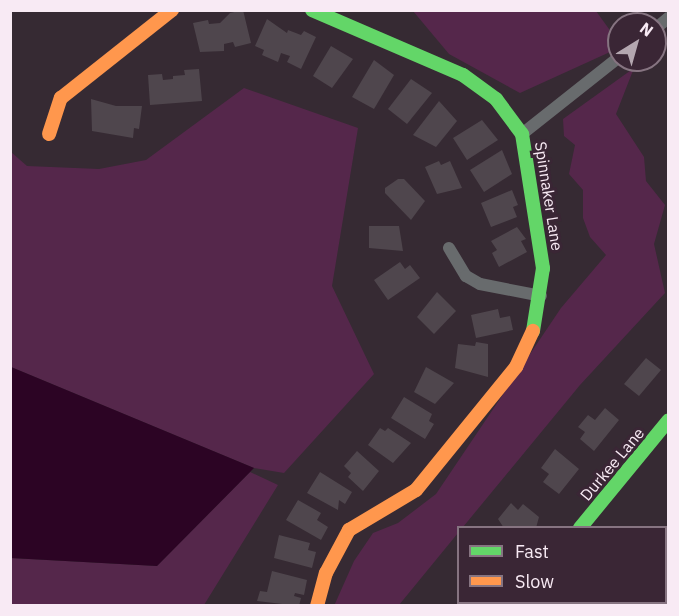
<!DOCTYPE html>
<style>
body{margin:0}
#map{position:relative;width:679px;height:616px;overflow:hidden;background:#362a33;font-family:"IBM Plex Sans",sans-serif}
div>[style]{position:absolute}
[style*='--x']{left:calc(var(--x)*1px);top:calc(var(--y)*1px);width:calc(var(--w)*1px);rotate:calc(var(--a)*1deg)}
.green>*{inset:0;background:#55274b}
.water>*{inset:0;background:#2c0424}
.building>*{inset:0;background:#4f464d}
.street>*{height:12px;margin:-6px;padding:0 6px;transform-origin:6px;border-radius:6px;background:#686b6d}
.fast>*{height:14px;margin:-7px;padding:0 7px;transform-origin:7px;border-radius:7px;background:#63d668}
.slow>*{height:14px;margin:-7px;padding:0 7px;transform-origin:7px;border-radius:7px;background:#ff974d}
span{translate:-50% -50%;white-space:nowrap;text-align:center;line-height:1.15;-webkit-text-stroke:6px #3a2635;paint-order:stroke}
.street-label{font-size:16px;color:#f8eaf4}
.frame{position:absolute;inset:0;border:12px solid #f8eaf4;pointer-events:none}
.legend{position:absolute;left:457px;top:526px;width:210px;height:78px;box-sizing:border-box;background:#3a2635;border:2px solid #867481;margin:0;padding:8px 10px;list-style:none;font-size:18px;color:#f8eaf4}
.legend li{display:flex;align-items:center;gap:12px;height:30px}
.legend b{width:30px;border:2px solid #867481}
.north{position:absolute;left:607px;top:12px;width:60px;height:60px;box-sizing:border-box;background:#3a2635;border:2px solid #867481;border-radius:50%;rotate:37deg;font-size:16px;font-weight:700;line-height:24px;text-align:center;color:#f8eaf4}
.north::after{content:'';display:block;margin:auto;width:21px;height:27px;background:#b4a7b0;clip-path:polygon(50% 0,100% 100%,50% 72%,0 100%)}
</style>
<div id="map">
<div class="green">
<i style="clip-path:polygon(413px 11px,596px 11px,609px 29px,610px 52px,520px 93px,449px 54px)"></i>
<i style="clip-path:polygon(634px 68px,616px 114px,644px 157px,646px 181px,665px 205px,654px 244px,665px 293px,580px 385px,463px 527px,458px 528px,458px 533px,399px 605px,334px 606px,354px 561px,373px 533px,398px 523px,436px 494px,561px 308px,606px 255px,590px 237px,583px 218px,583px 190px,569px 174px,575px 145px,564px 136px,563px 119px)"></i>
<i style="clip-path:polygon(244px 88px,358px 128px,332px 286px,374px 374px,284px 473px,254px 468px,11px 367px,11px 152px,27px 166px,99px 169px,146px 160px)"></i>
<i style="clip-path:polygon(250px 472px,278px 485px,204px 605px,11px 605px,10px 558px,157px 566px)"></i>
</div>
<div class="water">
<i style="clip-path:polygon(10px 367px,11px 367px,254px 468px,157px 566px,11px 558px)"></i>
</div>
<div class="building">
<i style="clip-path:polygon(243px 10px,251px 43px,235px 47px,233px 42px,224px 44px,224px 51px,200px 52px,193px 23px,208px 20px,209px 24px,220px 23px,230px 13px)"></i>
<i style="clip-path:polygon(267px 19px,287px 33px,288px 30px,301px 35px,304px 31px,316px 37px,301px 69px,287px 62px,290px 56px,281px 53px,278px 62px,262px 55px,264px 50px,255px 46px)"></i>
<i style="clip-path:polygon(331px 46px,353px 59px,332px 88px,313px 76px)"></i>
<i style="clip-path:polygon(374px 60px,394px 75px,374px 109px,352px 97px)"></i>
<i style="clip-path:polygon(199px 69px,202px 101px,150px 105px,148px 75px,162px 74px,163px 80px,173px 79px,173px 76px,185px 75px,184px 70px)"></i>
<i style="clip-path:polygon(411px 79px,432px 93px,407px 124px,388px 109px)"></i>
<i style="clip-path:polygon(91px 99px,116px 106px,142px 106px,139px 129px,134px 128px,133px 138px,92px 131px)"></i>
<i style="clip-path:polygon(439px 101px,457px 121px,436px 147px,413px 135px)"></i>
<i style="clip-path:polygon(482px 120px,498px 140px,467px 160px,453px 138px)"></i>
<i style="clip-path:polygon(502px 150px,512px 174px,484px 192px,470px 170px)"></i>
<i style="clip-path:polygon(439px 161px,441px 165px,450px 161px,462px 188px,437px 194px,425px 167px)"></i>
<i style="clip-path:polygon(398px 179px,404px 179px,425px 201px,411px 220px,385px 193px,385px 188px)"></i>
<i style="clip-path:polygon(512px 190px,518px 205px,513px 207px,517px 217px,491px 227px,481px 203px)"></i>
<i style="clip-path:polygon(369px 226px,399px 226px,403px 251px,369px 248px)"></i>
<i style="clip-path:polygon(517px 227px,526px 239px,521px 241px,527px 252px,499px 267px,492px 253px,497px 250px,491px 241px)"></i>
<i style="clip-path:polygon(400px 262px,405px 269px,410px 265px,420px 278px,388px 300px,374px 280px)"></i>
<i style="clip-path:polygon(437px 292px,456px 311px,434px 334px,417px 317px)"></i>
<i style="clip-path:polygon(498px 309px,500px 318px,510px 316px,513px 330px,476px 338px,471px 315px)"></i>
<i style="clip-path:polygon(476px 342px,488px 344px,488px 377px,455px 368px,458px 344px,475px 346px)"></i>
<i style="clip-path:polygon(646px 358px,661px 370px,639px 396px,624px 384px)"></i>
<i style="clip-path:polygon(426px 367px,454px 383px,435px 404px,414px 392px)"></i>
<i style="clip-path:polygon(404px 397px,432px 414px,429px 421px,434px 424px,425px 439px,391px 418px)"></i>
<i style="clip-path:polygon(605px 408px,619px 420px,594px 451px,580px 439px,585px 432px,578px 427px,588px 415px,595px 420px)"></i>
<i style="clip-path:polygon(380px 428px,385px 431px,388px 428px,411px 443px,393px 463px,368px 445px)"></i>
<i style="clip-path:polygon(555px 449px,579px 469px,559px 494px,543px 482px,549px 474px,541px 468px)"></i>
<i style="clip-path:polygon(357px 451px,379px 471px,363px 491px,348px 477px,351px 473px,344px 466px)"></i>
<i style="clip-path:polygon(320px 472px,352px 492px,345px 504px,339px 500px,338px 510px,307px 493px)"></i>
<i style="clip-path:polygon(298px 500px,321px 513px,317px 520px,328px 527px,321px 540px,286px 520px)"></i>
<i style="clip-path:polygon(511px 503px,518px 510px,523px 504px,539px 517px,536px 528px,504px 528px,498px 519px)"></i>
<i style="clip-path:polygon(279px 535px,310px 543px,308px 550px,316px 552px,312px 568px,274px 558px)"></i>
<i style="clip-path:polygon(272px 571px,307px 580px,304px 595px,295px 593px,294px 596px,301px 598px,299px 606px,257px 601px,260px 591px,267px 592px)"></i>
<i style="clip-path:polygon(636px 602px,655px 602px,659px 606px,634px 606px)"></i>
</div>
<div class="street">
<i style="--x:655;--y:29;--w:17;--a:-40"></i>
<i style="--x:522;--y:134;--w:124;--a:-38.4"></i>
<i style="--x:449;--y:248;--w:33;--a:59"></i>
<i style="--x:466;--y:276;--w:16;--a:30"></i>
<i style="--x:480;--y:284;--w:62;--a:11.1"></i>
<i style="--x:516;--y:606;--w:4;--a:-63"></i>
</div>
<div class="fast">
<i style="--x:312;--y:10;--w:164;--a:23.3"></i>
<i style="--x:463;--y:75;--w:41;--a:36"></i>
<i style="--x:496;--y:99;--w:44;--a:53.4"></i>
<i style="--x:522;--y:134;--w:136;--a:81.1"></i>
<i style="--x:543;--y:268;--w:64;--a:99"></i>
<i style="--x:580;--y:528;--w:139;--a:-50.6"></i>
</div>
<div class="slow">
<i style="--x:49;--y:134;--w:38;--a:-72"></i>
<i style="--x:61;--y:98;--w:142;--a:-38.4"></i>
<i style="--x:317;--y:606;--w:34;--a:-75"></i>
<i style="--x:326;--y:573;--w:49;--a:-61.9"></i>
<i style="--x:349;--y:530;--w:78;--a:-30.8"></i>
<i style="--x:416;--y:490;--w:159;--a:-50.9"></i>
<i style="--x:516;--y:367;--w:40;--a:-65"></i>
</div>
<div class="street-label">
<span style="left:549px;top:196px;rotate:81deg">Spinnaker Lane</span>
<span style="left:612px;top:464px;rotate:-50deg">Durkee Lane</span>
</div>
<div class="frame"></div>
<ul class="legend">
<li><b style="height:8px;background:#63d668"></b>Fast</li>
<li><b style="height:8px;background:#ff974d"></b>Slow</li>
</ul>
<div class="north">N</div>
</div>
